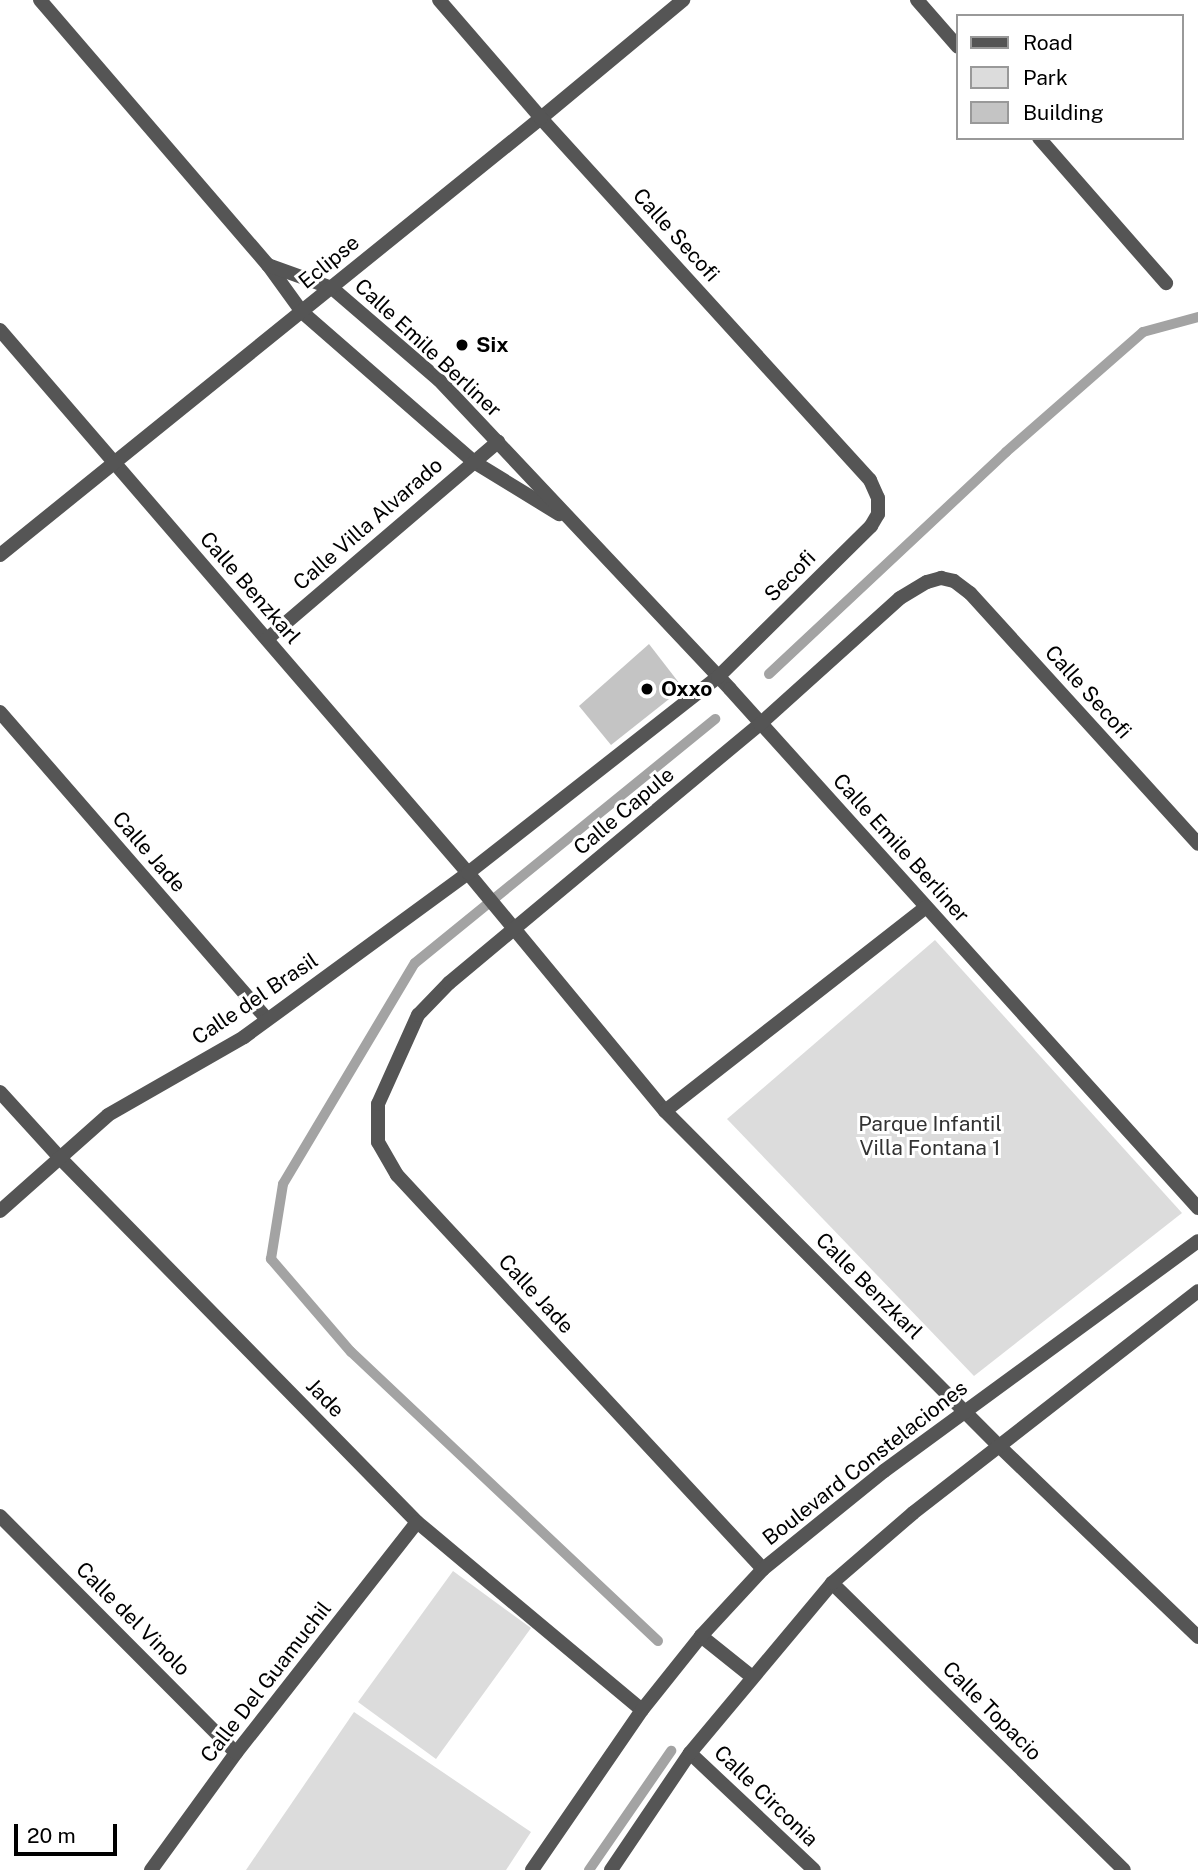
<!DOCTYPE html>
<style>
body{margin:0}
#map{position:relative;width:1198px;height:1870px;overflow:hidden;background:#fff;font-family:"Public Sans",sans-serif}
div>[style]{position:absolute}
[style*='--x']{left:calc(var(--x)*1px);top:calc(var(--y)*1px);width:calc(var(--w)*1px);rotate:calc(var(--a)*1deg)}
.green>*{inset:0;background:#dcdcdc}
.stream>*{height:10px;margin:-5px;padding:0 5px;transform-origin:5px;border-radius:5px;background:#a3a3a3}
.building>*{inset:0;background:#c4c4c4}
.minor>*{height:14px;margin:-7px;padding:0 7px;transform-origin:7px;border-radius:7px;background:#555}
.tertiary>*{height:14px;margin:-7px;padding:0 7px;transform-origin:7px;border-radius:7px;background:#555}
.dots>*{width:19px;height:19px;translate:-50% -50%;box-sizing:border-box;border:4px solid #fff;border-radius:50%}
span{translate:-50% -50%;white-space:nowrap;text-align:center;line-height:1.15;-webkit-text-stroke:6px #fff;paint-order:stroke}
.street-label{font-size:21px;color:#000}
.poi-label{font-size:21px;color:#000;font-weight:700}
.left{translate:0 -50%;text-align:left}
.park-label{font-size:21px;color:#333}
.legend{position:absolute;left:956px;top:14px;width:228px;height:126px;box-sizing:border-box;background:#fff;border:2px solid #999;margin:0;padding:9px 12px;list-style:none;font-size:21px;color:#000}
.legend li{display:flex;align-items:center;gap:14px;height:35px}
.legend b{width:35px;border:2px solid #999}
.scale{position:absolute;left:14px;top:1824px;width:103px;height:32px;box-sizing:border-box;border:4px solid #000;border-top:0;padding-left:9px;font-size:21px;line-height:24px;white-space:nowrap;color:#000;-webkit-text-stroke:5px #fff;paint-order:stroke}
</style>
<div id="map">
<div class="green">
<i style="clip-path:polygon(935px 940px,1182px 1213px,974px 1376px,727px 1119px)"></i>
<i style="clip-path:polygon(453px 1571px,531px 1628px,436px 1759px,358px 1702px)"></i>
<i style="clip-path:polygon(354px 1712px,531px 1832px,506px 1870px,246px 1870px)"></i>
</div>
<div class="stream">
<i style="--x:769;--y:674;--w:325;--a:-43.1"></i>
<i style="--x:1006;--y:452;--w:182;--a:-41.2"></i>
<i style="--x:1143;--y:332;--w:57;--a:-15.3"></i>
<i style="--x:658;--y:1641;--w:422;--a:-136.7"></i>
<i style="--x:351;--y:1352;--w:123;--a:-130.7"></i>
<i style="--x:271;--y:1259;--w:76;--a:-80.9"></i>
<i style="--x:283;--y:1184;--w:257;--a:-59.2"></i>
<i style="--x:415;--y:963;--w:387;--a:-39.1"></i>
<i style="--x:589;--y:1870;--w:145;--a:-55.4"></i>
</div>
<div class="building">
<i style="clip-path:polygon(649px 644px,683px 688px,611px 745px,579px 706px)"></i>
</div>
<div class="minor">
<i style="--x:40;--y:0;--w:350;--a:49.3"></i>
<i style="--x:268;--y:265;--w:58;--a:54.1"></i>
<i style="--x:302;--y:312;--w:228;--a:41.1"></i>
<i style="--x:474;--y:462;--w:100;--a:31.5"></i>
<i style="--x:917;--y:0;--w:62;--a:48.9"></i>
<i style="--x:1039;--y:138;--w:193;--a:48.8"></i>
<i style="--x:268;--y:265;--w:68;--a:19.8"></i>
<i style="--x:332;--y:288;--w:141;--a:40.7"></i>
<i style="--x:439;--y:380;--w:424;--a:46.7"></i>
<i style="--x:730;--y:689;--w:699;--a:47.96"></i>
<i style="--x:0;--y:330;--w:717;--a:49.24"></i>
<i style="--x:468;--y:873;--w:309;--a:50.4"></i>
<i style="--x:665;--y:1111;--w:473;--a:45.1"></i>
<i style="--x:999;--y:1446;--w:276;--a:43.8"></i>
<i style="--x:0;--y:555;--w:695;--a:-38.93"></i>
<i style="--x:541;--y:118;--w:185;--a:-39.7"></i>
<i style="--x:267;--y:639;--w:304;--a:-40.5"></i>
<i style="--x:0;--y:712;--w:407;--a:49"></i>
<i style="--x:0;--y:1092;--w:89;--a:47.7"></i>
<i style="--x:60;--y:1158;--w:510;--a:45.56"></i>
<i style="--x:417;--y:1522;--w:293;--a:39.9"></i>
<i style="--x:665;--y:1111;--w:331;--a:-38"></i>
<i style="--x:0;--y:1211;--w:144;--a:-41.6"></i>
<i style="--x:108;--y:1115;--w:157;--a:-29.8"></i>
<i style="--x:244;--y:1037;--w:278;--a:-36.2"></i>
<i style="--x:468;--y:873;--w:318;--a:-38.1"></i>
<i style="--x:718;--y:677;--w:215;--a:-44.6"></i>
<i style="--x:871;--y:526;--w:14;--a:-60"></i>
<i style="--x:878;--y:514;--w:16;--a:-90"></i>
<i style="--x:878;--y:498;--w:20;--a:-114"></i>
<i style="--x:870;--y:480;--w:489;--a:-132.3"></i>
<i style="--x:541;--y:118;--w:156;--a:-130.8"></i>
<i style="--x:0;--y:1516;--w:334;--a:45.1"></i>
<i style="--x:763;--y:1569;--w:538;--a:-132.89"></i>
<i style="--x:397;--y:1175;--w:38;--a:-120"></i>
<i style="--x:378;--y:1142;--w:38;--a:-90"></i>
<i style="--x:378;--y:1104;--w:98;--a:-65.8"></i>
<i style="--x:418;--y:1015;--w:45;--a:-45.9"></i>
<i style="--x:449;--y:983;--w:405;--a:-39.8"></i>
<i style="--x:760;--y:724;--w:188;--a:-42"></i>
<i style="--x:900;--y:598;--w:31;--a:-31"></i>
<i style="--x:927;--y:582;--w:15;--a:-16"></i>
<i style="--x:941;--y:578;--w:13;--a:13"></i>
<i style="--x:954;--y:581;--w:20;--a:37"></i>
<i style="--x:970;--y:593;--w:339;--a:47.7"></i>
<i style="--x:832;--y:1583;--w:409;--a:44.5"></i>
<i style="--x:690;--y:1753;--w:170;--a:43.3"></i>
<i style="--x:151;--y:1870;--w:145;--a:-54"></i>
<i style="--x:236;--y:1753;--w:293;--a:-51.9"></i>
</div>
<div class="tertiary">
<i style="--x:701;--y:1636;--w:64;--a:38.7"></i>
<i style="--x:532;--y:1870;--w:194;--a:-55.5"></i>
<i style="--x:642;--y:1710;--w:95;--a:-51.4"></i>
<i style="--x:701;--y:1636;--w:91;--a:-47.2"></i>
<i style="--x:763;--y:1569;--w:156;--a:-39"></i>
<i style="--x:884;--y:1471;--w:389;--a:-36.2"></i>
<i style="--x:611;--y:1870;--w:141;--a:-56"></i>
<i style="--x:690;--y:1753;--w:222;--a:-50.1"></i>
<i style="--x:832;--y:1583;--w:107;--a:-40.8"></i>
<i style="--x:913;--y:1513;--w:361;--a:-37.9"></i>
</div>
<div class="dots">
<i style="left:462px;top:345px;background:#000"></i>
<i style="left:647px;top:689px;background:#000"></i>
</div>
<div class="street-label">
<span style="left:676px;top:235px;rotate:48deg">Calle Secofi</span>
<span style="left:329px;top:262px;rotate:-39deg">Eclipse</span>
<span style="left:428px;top:348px;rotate:43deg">Calle Emile Berliner</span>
<span style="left:368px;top:524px;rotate:-41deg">Calle Villa Alvarado</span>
<span style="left:790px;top:576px;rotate:-45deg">Secofi</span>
<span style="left:250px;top:588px;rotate:49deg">Calle Benzkarl</span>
<span style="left:1088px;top:692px;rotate:48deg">Calle Secofi</span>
<span style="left:624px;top:811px;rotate:-40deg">Calle Capule</span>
<span style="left:901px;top:848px;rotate:48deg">Calle Emile Berliner</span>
<span style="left:149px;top:852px;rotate:49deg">Calle Jade</span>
<span style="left:255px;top:999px;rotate:-34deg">Calle del Brasil</span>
<span style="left:869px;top:1286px;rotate:45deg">Calle Benzkarl</span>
<span style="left:536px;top:1294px;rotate:47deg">Calle Jade</span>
<span style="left:325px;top:1398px;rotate:46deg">Jade</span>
<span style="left:865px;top:1463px;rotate:-38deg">Boulevard Constelaciones</span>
<span style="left:133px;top:1619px;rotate:45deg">Calle del Vinolo</span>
<span style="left:266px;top:1682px;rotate:-52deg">Calle Del Guamuchil</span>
<span style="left:992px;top:1711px;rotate:45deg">Calle Topacio</span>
<span style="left:766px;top:1796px;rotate:44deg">Calle Circonia</span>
</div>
<div class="poi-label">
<span class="left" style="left:476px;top:345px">Six</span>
<span class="left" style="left:661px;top:689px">Oxxo</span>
</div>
<div class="park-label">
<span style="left:930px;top:1136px">Parque Infantil<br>Villa Fontana 1</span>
</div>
<ul class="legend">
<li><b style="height:9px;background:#555"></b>Road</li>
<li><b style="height:19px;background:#dcdcdc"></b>Park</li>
<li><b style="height:19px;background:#c4c4c4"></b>Building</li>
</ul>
<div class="scale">20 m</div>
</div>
